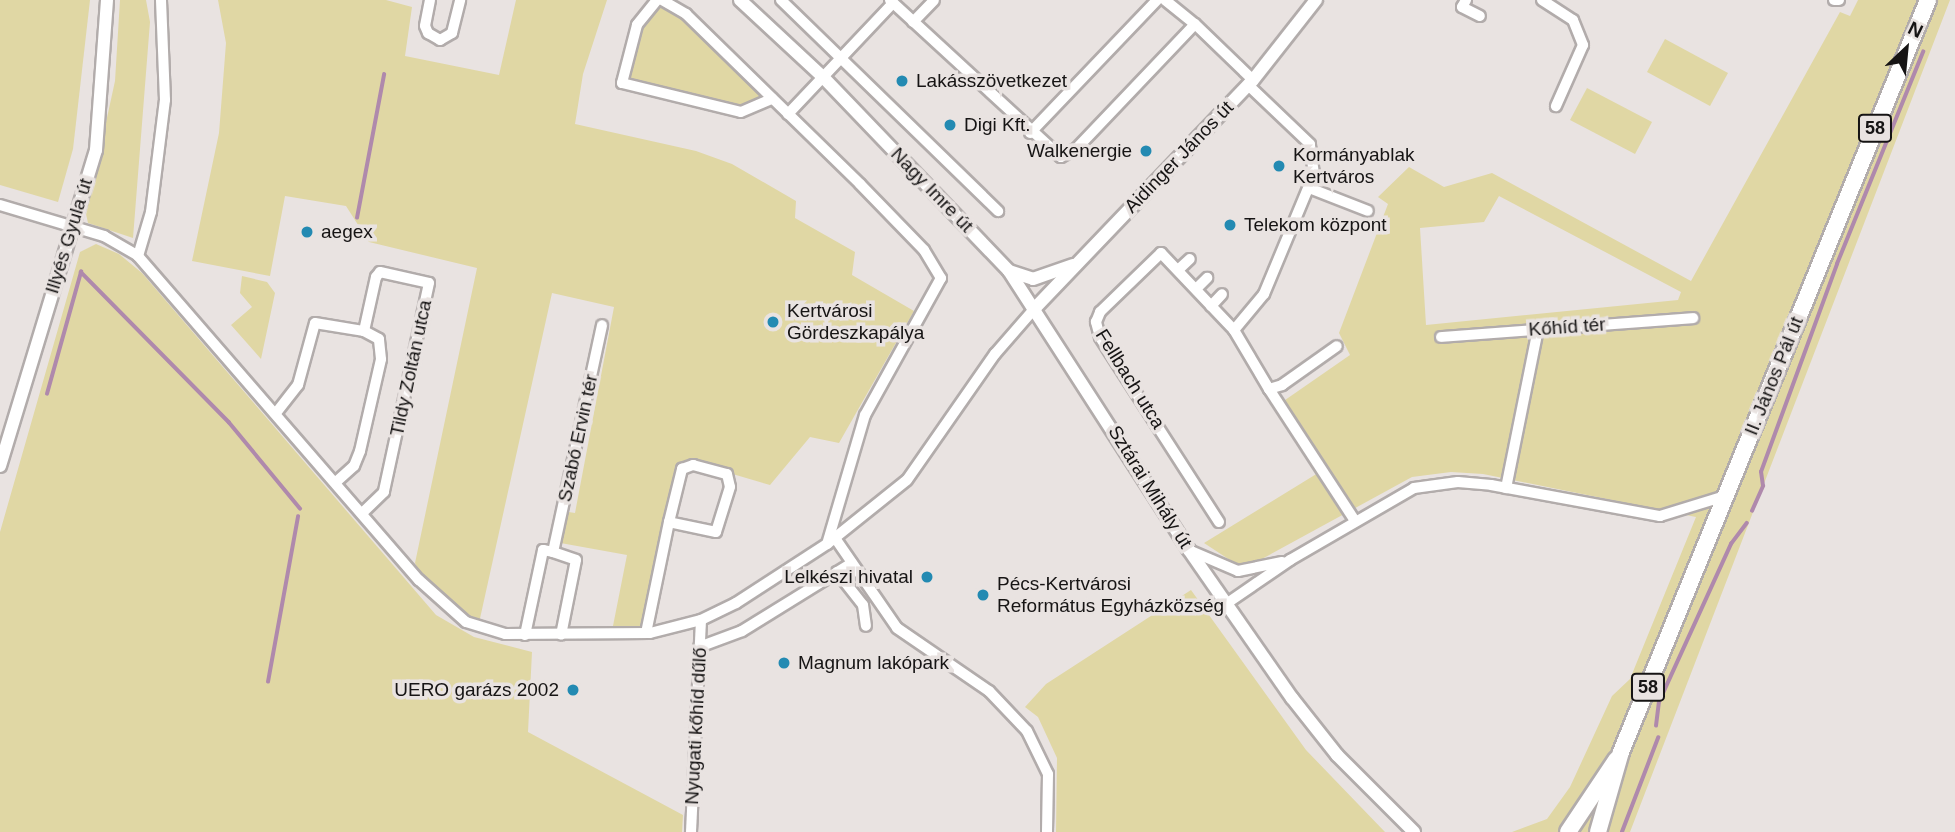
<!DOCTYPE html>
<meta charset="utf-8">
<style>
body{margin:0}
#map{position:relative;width:1955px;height:832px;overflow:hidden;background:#e9e3e1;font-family:Helvetica,sans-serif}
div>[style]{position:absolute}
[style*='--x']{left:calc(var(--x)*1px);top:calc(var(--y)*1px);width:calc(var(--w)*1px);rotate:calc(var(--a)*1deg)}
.green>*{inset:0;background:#e0d7a4}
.stream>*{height:3.5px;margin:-1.75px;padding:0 1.75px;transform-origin:1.75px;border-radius:1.75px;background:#af89ac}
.roads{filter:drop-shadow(2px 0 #b2acab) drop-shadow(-2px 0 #b2acab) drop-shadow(0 2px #b2acab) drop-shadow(0 -2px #b2acab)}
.minor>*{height:10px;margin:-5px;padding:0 5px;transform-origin:5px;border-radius:5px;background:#fff}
.tertiary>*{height:12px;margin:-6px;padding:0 6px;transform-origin:6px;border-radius:6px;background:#fff}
.primary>*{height:16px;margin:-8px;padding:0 8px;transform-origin:8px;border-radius:8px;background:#fff}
.dots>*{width:19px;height:19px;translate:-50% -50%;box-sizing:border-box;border:4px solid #e9e3e1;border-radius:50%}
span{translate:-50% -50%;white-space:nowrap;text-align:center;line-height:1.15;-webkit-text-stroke:7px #e9e3e1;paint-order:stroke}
.shield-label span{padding:2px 5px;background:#e9e3e1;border:2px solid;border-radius:5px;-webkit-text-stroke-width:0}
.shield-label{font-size:18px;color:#161414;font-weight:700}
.poi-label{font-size:19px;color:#161414}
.left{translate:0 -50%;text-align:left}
.right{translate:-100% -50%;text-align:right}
.street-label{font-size:19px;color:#161414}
.north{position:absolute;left:1871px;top:14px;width:70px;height:70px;-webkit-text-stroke:5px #e9e3e1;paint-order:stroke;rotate:26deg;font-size:19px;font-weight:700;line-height:28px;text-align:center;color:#161414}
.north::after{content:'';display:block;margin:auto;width:24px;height:32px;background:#161414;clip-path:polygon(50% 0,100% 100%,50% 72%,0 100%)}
</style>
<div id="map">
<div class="green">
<i style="clip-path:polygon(0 0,90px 0,73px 149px,58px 202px,0 185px)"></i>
<i style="clip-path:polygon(120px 0,146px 0,150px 22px,133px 238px,88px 223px,86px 214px,115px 81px)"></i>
<i style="clip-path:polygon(218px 0,386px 0,412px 7px,405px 56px,499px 75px,516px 0,607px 0,583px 74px,575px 124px,696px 151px,732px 164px,796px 201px,795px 218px,855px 252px,852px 275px,914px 311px,839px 443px,810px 437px,770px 485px,685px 460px,646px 633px,611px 636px,627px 555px,555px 542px,562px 511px,575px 513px,614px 307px,552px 293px,479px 623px,467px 620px,422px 578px,415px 563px,477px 268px,369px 242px,346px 206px,285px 196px,270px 276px,192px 261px,219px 133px,226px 43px)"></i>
<i style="clip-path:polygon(658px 0,669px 4px,770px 99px,741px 110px,624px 82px,638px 25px)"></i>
<i style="clip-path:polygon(evenodd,1858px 0,1950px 0,1630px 832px,1512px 832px,1547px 819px,1570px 787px,1612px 696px,1630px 679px,1696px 517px,1483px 474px,1451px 472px,1412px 477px,1260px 560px,1236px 564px,1204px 543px,1318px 473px,1275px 407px,1350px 355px,1339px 333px,1388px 204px,1378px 197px,1409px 167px,1444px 187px,1492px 173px,1691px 281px,1840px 12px,1850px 16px,1858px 0,1499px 196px,1681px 292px,1678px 300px,1426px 325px,1420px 228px,1484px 222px,1499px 196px)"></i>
<i style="clip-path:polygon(1665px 39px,1728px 73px,1710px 106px,1647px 72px)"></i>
<i style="clip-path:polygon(1587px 88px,1652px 122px,1635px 154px,1570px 120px)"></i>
<i style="clip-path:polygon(96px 244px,119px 254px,142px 273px,436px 615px,474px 637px,532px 652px,528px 732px,683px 815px,682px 832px,0 832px,0 532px,80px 252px)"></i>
<i style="clip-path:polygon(242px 276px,267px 282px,275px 293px,261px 359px,231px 325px,252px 307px,240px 293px)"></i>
<i style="clip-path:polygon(1191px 590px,1306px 750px,1385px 832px,1056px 832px,1057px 758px,1038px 717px,1025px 707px,1046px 684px)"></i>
</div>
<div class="stream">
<i style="--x:357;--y:218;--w:146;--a:-79.3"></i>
<i style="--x:47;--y:394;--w:127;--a:-74.4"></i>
<i style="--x:81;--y:272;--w:211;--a:45.4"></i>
<i style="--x:229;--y:422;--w:112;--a:50.5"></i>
<i style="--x:1752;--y:511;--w:27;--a:-66"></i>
<i style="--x:1763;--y:486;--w:14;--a:-98"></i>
<i style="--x:1761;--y:472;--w:221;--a:-69.9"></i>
<i style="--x:1837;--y:264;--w:229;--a:-67.9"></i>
<i style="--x:268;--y:682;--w:168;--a:-79.7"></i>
<i style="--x:1656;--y:726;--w:24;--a:-83"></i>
<i style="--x:1659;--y:702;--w:174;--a:-65.5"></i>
<i style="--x:1731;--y:544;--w:26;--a:-53"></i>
<i style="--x:1622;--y:832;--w:101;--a:-69"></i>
</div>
<div class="roads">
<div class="minor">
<i style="--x:430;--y:0;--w:26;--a:101"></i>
<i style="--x:425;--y:26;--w:8;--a:67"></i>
<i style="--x:428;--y:33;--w:14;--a:30"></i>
<i style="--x:440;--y:40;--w:14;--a:-30"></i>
<i style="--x:452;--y:33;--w:34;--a:-76"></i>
<i style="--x:657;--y:0;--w:32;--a:129"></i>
<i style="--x:637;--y:25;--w:60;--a:104.5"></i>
<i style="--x:622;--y:83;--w:122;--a:13.7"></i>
<i style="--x:741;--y:112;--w:34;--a:-23"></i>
<i style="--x:662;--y:0;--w:28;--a:30"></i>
<i style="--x:686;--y:14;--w:243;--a:44.3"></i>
<i style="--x:860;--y:184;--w:92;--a:45.9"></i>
<i style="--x:924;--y:250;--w:33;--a:59"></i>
<i style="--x:941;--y:278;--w:157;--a:119"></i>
<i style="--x:865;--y:415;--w:134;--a:106.4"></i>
<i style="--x:781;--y:0;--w:303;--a:44.2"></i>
<i style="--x:890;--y:0;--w:232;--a:42.6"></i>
<i style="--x:1061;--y:157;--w:18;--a:-29"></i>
<i style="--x:1077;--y:148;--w:171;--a:-46.4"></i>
<i style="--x:1195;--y:24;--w:81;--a:44"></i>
<i style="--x:1165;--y:0;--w:38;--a:39"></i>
<i style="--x:1466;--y:0;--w:8;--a:120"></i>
<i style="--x:1462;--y:7;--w:20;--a:27"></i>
<i style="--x:1542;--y:0;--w:37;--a:33"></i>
<i style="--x:1573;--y:20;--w:27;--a:68"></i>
<i style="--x:1583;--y:45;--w:67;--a:113.9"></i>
<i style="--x:1834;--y:0;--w:5;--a:0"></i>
<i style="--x:913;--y:22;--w:30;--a:-46"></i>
<i style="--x:788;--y:114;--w:153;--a:-46.6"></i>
<i style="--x:1030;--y:133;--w:184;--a:-46.3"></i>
<i style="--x:1309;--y:188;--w:63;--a:21.3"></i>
<i style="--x:0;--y:205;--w:109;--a:16.6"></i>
<i style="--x:104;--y:236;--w:39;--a:30"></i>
<i style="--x:138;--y:256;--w:429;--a:49.1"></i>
<i style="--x:419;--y:580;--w:63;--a:41.8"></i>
<i style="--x:466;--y:622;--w:41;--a:17.1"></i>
<i style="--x:505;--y:634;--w:145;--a:-0.4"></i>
<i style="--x:650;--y:633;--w:53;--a:-14.3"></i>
<i style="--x:701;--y:620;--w:39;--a:-26"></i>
<i style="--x:736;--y:603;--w:108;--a:-33"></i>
<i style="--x:827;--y:544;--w:102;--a:-38.7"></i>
<i style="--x:907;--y:480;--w:154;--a:-55.1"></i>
<i style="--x:995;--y:354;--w:61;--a:-49"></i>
<i style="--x:138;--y:256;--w:46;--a:-73.5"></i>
<i style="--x:151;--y:212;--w:113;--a:-82.9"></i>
<i style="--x:165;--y:100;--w:100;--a:-92.3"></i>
<i style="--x:1178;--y:270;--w:16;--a:-43"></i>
<i style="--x:1196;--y:289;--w:16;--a:-45"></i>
<i style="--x:1211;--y:306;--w:16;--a:-47"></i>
<i style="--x:1234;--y:330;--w:47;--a:-50.2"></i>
<i style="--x:1264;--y:294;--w:130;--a:-67.4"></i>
<i style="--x:1314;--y:174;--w:30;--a:-98"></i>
<i style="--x:1310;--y:144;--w:86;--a:-136.4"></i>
<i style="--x:1441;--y:337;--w:253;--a:-4.3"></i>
<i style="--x:1269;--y:389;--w:158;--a:56.9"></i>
<i style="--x:276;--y:413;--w:36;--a:-52"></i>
<i style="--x:298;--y:385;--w:64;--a:-74.7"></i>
<i style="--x:315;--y:323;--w:50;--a:9.3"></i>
<i style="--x:364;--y:331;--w:55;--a:-77.5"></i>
<i style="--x:376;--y:277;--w:6;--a:-51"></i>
<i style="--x:380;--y:272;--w:50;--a:12.7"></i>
<i style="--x:429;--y:283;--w:214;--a:102.2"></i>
<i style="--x:384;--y:492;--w:29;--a:136"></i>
<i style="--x:336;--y:482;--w:24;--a:-42"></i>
<i style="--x:354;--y:466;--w:16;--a:-68"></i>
<i style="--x:360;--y:451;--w:94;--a:-77.1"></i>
<i style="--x:381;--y:359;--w:20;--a:-96"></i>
<i style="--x:379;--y:339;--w:17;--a:-152"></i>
<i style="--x:1506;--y:488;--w:162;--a:-78.6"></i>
<i style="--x:1219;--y:522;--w:220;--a:-122.8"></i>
<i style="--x:1100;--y:337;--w:16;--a:-105"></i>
<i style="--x:1096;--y:322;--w:11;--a:-68"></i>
<i style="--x:1100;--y:312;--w:85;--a:-44"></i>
<i style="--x:1161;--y:253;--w:106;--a:46.5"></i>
<i style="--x:1234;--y:330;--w:69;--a:59.3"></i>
<i style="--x:1269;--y:389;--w:14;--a:-17"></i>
<i style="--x:1282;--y:385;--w:67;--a:-35.3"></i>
<i style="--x:835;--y:538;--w:109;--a:55.4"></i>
<i style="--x:897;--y:628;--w:112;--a:34.4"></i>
<i style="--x:989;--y:691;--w:55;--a:46.5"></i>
<i style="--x:1027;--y:731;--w:48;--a:64"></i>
<i style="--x:1048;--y:774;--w:58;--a:91"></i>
<i style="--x:1191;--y:551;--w:51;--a:23.1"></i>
<i style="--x:1238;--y:571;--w:45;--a:-11.6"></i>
<i style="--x:553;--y:552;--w:24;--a:19"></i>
<i style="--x:576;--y:560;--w:76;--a:101.3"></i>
<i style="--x:837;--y:572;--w:42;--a:51.8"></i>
<i style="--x:863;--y:605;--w:21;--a:82"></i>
<i style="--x:1226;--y:604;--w:78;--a:-34.5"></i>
<i style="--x:1290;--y:560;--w:143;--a:-30.1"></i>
<i style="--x:1414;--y:488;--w:44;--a:-7.8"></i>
<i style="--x:1458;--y:482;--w:33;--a:5"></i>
<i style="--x:1491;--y:485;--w:172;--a:10.4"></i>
<i style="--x:1660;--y:516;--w:68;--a:-17.1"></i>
<i style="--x:646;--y:633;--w:113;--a:-78.3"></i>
<i style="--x:669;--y:522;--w:55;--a:-76.2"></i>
<i style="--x:682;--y:469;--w:12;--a:-20"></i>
<i style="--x:693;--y:465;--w:35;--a:15"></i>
<i style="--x:727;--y:474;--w:13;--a:77"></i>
<i style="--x:730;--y:487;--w:47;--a:107.3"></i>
<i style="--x:716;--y:532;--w:48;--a:-168"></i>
<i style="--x:525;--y:635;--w:87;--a:-78"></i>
<i style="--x:543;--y:550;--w:10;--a:11"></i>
<i style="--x:553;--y:552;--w:232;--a:-77.8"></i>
<i style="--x:699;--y:647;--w:46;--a:-20.4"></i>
<i style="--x:742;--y:631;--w:129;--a:-31.7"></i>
<i style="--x:691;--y:832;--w:212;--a:-87.3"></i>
</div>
<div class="tertiary">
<i style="--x:740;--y:0;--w:113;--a:42.9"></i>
<i style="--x:823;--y:77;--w:269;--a:46.2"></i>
<i style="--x:1009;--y:271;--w:332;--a:57.2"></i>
<i style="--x:1189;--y:550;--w:180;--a:55.2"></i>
<i style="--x:1292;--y:698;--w:73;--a:51.7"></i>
<i style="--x:1337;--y:755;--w:109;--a:45"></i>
<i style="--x:1009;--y:271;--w:25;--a:18"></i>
<i style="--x:1033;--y:279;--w:42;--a:-19.3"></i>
<i style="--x:1035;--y:308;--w:315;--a:-46.3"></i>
<i style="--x:1253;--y:80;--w:102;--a:-51.8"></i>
<i style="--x:0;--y:466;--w:330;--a:-73.1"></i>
<i style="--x:96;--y:150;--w:150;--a:-85.8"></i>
</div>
<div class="primary">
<i style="--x:1568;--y:832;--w:87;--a:-56.3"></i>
<i style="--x:1598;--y:832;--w:83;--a:-74"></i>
<i style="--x:1621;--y:752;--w:812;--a:-67.79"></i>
</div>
</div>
<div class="dots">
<i style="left:902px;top:81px;background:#238ab2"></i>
<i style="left:950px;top:125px;background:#238ab2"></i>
<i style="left:1146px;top:151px;background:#238ab2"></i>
<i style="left:1279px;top:166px;background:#238ab2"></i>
<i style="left:1230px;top:225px;background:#238ab2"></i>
<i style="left:307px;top:232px;background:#238ab2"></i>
<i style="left:773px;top:322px;background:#238ab2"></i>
<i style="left:927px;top:577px;background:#238ab2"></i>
<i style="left:983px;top:595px;background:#238ab2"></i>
<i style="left:784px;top:663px;background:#238ab2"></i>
<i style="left:573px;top:690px;background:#238ab2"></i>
</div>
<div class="shield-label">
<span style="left:1875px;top:128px">58</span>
<span style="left:1648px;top:687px">58</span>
</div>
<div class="poi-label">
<span class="left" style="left:916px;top:81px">Lakásszövetkezet</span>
<span class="left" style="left:964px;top:125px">Digi Kft.</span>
<span class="right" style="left:1132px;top:151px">Walkenergie</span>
<span class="left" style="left:1293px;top:166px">Kormányablak<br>Kertváros</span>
<span class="left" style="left:1244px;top:225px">Telekom központ</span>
<span class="left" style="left:321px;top:232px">aegex</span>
<span class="left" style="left:787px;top:322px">Kertvárosi<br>Gördeszkapálya</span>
<span class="right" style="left:913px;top:577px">Lelkészi hivatal</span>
<span class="left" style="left:997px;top:595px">Pécs-Kertvárosi<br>Református Egyházközség</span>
<span class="left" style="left:798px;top:663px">Magnum lakópark</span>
<span class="right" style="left:559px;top:690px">UERO garázs 2002</span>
</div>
<div class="street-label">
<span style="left:1179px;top:157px;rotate:-46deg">Aidinger János út</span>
<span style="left:932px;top:190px;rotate:46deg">Nagy Imre út</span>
<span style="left:69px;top:236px;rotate:-73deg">Illyés Gyula út</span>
<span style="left:1567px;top:327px;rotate:-4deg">Kőhíd tér</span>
<span style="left:411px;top:368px;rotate:-78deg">Tildy Zoltán utca</span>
<span style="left:1774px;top:376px;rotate:-68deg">II. János Pál út</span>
<span style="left:1130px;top:379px;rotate:58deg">Fellbach utca</span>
<span style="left:578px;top:438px;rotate:-78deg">Szabó Ervin tér</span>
<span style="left:1150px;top:487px;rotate:58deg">Sztárai Mihály út</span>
<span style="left:696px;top:726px;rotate:-87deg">Nyugati kőhíd dűlő</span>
</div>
<div class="north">N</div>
</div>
